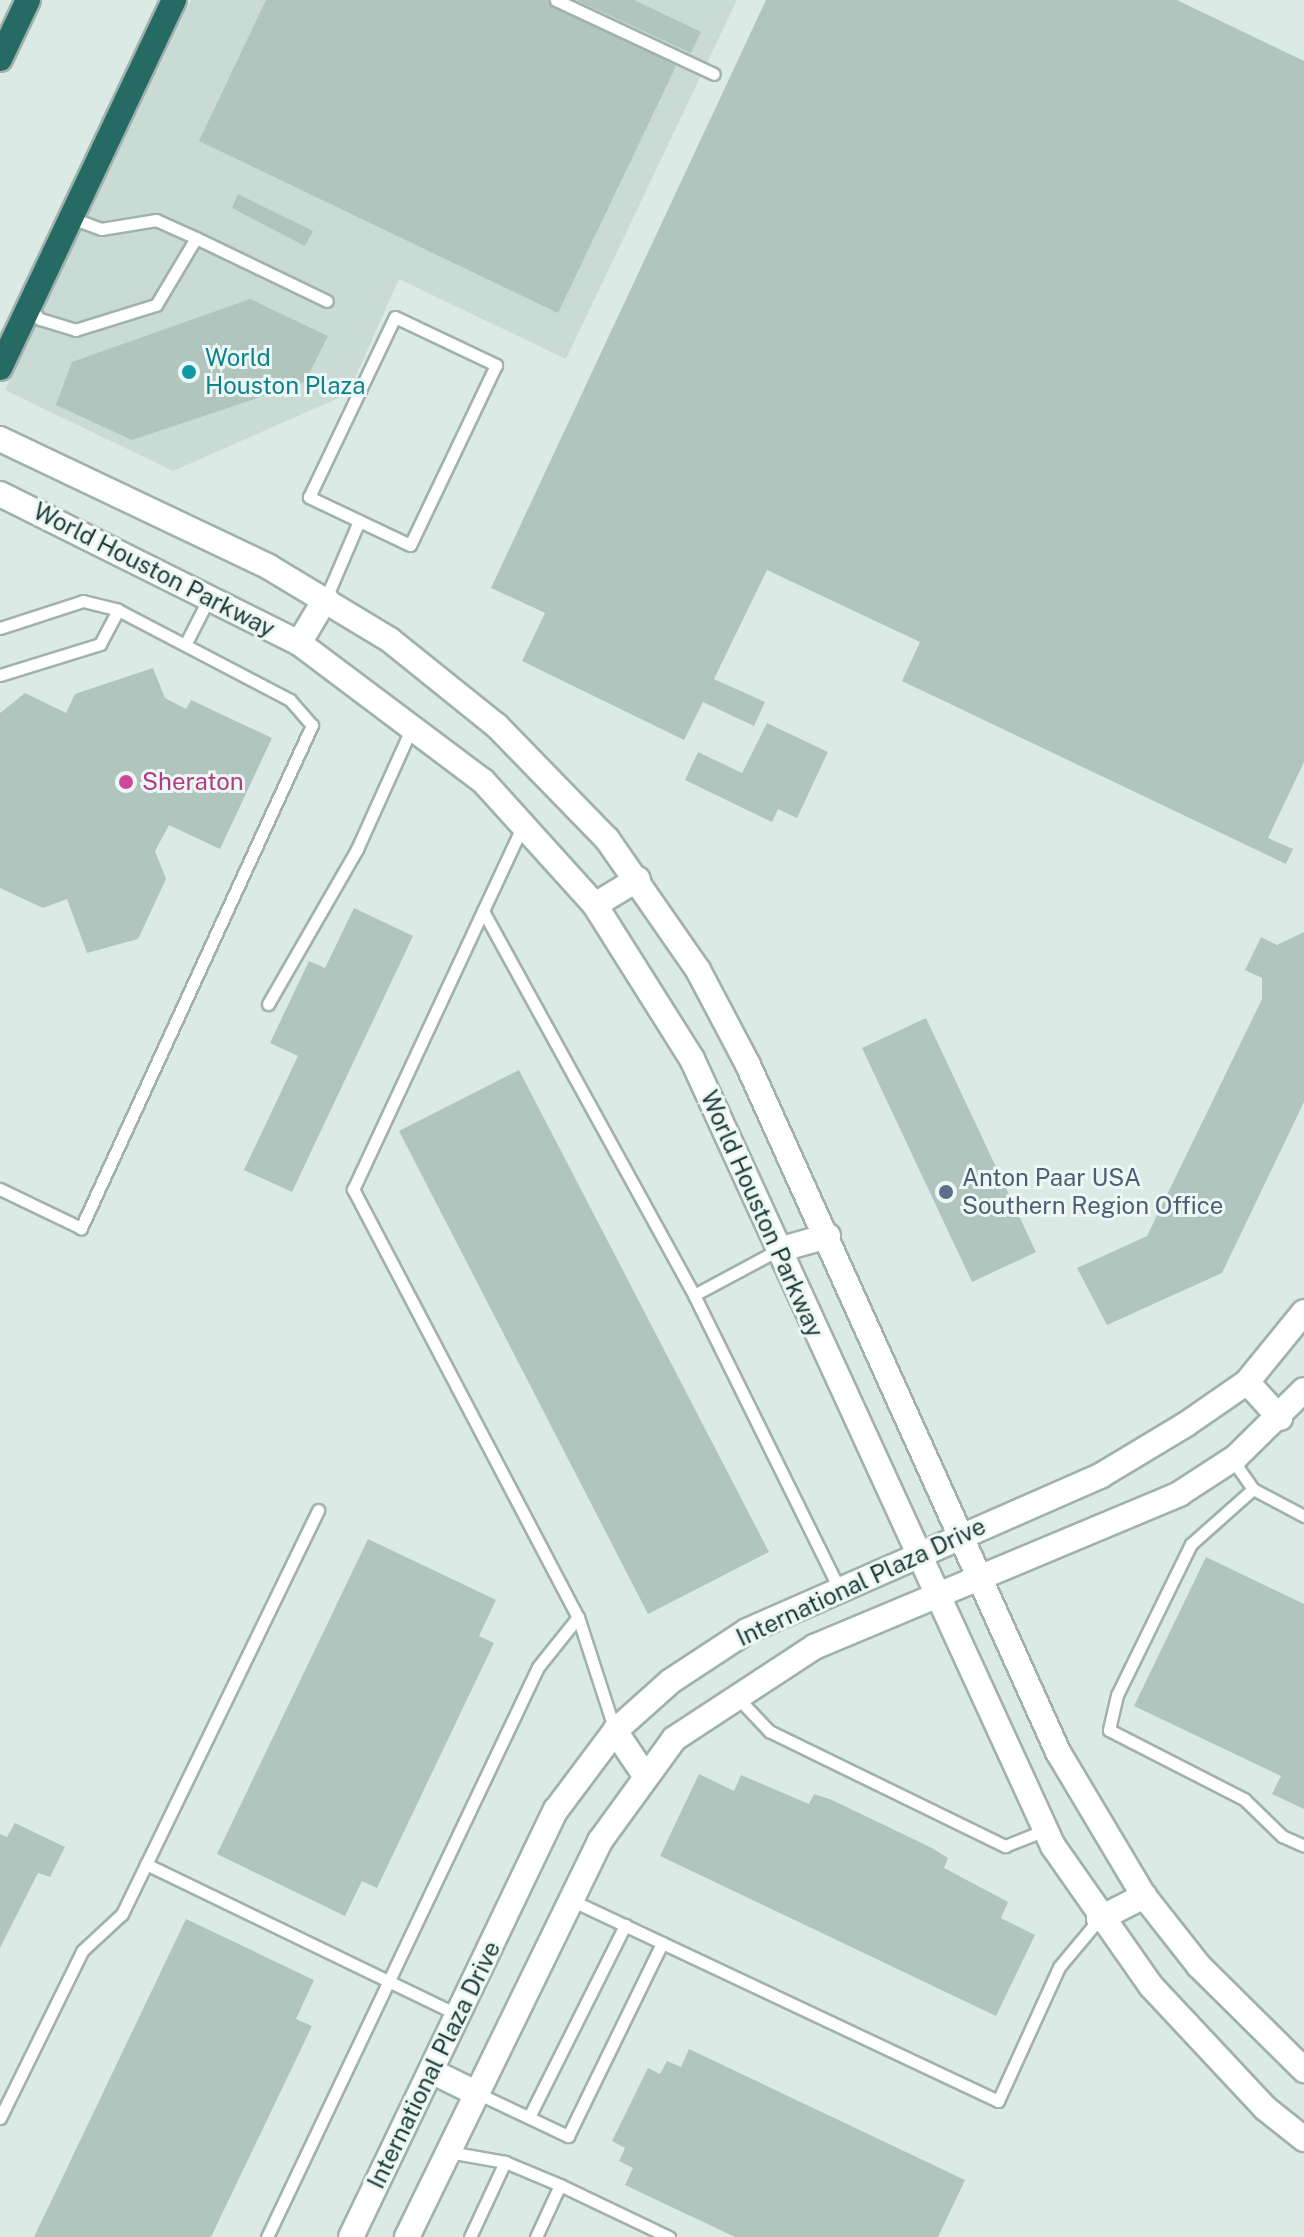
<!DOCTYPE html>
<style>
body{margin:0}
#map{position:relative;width:1304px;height:2237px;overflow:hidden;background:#dceae6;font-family:"Public Sans",sans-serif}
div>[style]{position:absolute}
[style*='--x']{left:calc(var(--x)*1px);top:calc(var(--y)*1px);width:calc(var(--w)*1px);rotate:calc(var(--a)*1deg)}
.built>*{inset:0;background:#cadad5}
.building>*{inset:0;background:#b1c5bf}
.roads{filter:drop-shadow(2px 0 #9fb2ae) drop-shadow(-2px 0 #9fb2ae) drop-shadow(0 2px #9fb2ae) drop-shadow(0 -2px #9fb2ae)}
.lane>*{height:11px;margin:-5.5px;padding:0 5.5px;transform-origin:5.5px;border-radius:5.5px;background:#fff}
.secondary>*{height:24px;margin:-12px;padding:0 12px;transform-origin:12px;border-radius:12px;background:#fff}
.highway>*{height:24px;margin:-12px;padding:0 12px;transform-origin:12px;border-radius:12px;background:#266a64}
.dots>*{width:22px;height:22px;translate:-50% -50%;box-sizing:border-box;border:4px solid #edf7f3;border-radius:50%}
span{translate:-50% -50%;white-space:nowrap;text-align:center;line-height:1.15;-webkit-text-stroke:6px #edf7f3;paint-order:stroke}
.culture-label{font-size:24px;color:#0d838f}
.left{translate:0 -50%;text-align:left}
.street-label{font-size:24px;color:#1d3b37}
.hotel-label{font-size:24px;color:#b23c85}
.service-label{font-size:24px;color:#4e5e75}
</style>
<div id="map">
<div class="built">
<i style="clip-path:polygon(191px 0,737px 0,566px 359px,399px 279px,348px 394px,173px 471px,5px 390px)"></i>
</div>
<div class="building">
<i style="clip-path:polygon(266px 0,548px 0,676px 66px,558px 313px,199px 141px)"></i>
<i style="clip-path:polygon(576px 0,634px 0,701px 32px,691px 53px)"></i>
<i style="clip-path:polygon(766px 0,1177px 0,1304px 61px,1304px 762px,1268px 838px,1293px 849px,1286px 864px,902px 681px,920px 642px,767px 570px,714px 679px,765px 702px,754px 726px,703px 702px,684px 740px,522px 661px,545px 613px,491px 588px)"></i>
<i style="clip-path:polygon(238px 194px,313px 231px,305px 246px,232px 208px)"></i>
<i style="clip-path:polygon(250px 299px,328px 336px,305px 382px,132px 440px,56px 405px,72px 362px)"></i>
<i style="clip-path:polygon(153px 668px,165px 698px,186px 709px,191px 700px,272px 738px,220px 849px,169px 825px,155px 851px,166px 879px,138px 939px,87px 953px,67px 899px,43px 908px,0 888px,0 713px,25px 693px,66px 713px,75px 694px)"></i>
<i style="clip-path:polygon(767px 723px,828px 752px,797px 818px,778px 809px,772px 822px,685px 780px,698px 752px,742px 773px)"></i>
<i style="clip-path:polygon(354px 908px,413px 936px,292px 1192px,244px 1170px,298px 1056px,270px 1043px,309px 961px,325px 968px)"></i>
<i style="clip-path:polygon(1304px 932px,1304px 1102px,1222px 1273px,1107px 1325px,1077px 1268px,1147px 1236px,1262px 999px,1262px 978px,1245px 970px,1261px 937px,1277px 945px)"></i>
<i style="clip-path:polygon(926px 1018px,1036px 1252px,972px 1282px,862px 1048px)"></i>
<i style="clip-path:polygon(519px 1070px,769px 1552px,648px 1614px,399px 1131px)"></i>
<i style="clip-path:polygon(368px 1539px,496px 1600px,479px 1636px,494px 1643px,377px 1888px,362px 1881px,345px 1916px,217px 1854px)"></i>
<i style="clip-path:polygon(1206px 1557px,1304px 1604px,1304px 1809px,1272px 1794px,1281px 1776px,1134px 1706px)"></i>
<i style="clip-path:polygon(699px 1774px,734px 1791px,741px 1775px,809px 1804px,814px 1794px,832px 1800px,932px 1848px,948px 1858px,944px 1868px,1008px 1902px,1001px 1918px,1035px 1935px,996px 2016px,660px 1856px)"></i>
<i style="clip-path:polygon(15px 1823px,65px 1847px,50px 1877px,38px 1873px,0 1948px,0 1834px,7px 1837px)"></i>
<i style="clip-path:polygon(186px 1919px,314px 1980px,296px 2019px,312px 2026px,211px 2237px,34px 2237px)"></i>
<i style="clip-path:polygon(689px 2049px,965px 2180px,938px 2237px,735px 2237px,625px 2185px,633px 2168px,619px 2161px,625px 2148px,612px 2141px,648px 2068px,660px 2074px,667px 2061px,681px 2067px)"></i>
</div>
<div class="roads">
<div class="lane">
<i style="--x:556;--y:0;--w:174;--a:25.1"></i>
<i style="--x:71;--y:218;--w:32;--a:20"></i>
<i style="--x:101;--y:229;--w:56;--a:-9.3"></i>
<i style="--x:156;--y:220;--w:44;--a:24.2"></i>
<i style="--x:29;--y:308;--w:16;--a:45"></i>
<i style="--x:40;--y:319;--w:37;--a:17"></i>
<i style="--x:75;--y:330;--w:85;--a:-17.2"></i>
<i style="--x:156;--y:305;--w:78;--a:-59.2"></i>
<i style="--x:196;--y:238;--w:145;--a:25.7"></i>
<i style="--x:395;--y:317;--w:112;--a:25.4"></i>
<i style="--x:496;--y:365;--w:199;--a:115.5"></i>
<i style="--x:410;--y:545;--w:112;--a:-154.6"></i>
<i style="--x:309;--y:497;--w:199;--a:-64.5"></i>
<i style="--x:326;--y:598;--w:84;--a:-66.8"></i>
<i style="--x:0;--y:628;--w:87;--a:-18"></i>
<i style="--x:83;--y:601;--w:36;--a:14"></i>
<i style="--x:118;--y:610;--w:194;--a:27.6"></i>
<i style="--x:290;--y:700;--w:33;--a:49"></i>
<i style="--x:312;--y:725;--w:554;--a:114.67"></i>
<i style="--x:81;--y:1228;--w:90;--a:-154.3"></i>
<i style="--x:187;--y:641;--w:48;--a:-62.9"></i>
<i style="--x:0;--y:675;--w:105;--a:-17.2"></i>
<i style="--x:100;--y:644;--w:38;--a:-62"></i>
<i style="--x:523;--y:825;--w:402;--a:115"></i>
<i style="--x:353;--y:1189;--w:484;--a:62.3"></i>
<i style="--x:483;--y:911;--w:438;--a:61.2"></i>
<i style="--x:694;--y:1295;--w:326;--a:63.7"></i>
<i style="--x:268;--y:1004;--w:179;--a:-60.1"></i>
<i style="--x:357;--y:849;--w:134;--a:-65.7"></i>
<i style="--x:694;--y:1295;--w:95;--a:-28.2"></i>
<i style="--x:1232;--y:1459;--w:37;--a:55"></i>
<i style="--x:1253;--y:1489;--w:83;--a:138.4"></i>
<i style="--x:1191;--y:1544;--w:168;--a:116.1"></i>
<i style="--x:1117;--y:1695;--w:36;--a:103"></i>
<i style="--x:1109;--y:1730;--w:152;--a:27.1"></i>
<i style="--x:1244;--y:1799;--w:53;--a:44.2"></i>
<i style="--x:1282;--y:1836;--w:24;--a:24"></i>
<i style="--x:1253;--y:1489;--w:58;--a:27.9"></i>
<i style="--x:735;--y:1695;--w:50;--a:46.6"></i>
<i style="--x:769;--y:1731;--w:263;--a:26"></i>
<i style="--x:1005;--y:1846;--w:43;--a:-21.8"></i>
<i style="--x:146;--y:1864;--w:347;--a:25.8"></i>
<i style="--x:571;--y:1900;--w:472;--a:25.2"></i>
<i style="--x:998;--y:2101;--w:147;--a:-65.5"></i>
<i style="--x:1059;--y:1967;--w:62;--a:-50.2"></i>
<i style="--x:477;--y:2093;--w:101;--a:25.3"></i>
<i style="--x:568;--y:2136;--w:215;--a:-64"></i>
<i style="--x:529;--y:2117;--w:215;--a:-63.4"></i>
<i style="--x:0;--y:2118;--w:186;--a:-63.8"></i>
<i style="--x:82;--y:1951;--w:54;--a:-42.8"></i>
<i style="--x:122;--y:1914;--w:449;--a:-64.1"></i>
<i style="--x:449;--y:2152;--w:57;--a:10.1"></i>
<i style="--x:505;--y:2162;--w:60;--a:22.7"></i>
<i style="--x:560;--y:2185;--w:57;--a:114.8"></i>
<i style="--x:560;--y:2185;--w:121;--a:25.5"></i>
<i style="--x:267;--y:2237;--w:631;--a:-64.57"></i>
<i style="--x:538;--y:1667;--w:64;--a:-51.3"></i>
<i style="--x:578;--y:1617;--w:120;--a:72"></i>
<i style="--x:470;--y:2237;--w:83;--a:-65"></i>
</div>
<div class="secondary">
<i style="--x:0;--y:439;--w:298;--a:25.4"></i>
<i style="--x:269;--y:567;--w:141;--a:31.1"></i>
<i style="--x:390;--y:640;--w:137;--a:38.8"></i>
<i style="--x:497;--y:726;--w:158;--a:45.8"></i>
<i style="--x:607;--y:839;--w:160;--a:55.2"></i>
<i style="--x:698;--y:970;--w:107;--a:62.2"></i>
<i style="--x:748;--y:1065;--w:754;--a:65.71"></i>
<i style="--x:1058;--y:1752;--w:168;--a:59.2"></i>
<i style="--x:1144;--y:1896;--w:89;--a:51.8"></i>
<i style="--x:1199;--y:1966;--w:148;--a:44.7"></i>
<i style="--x:0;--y:494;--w:334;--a:26.5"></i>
<i style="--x:299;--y:643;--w:230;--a:36.9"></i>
<i style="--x:483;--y:781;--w:167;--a:47.9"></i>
<i style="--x:595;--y:905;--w:182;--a:57.8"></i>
<i style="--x:692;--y:1059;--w:866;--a:65.36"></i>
<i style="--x:1053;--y:1846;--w:171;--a:55"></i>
<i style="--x:1151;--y:1986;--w:167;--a:46.9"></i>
<i style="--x:1265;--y:2108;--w:50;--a:38.5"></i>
<i style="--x:299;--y:643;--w:52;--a:-59"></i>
<i style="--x:595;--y:905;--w:50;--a:-31.2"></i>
<i style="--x:778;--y:1250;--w:52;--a:-15.6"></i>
<i style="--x:1247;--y:1382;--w:49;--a:47.5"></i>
<i style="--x:615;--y:1731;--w:52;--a:56"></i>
<i style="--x:1099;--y:1919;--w:51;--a:-27.1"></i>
<i style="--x:431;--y:2071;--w:50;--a:26.1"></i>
<i style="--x:351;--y:2237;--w:474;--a:-64.4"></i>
<i style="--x:556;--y:1810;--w:99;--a:-53.2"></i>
<i style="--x:615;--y:1731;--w:75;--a:-41.8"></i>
<i style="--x:671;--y:1681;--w:91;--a:-33.3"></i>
<i style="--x:747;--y:1631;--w:386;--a:-23.7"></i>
<i style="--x:1100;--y:1476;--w:99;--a:-31"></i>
<i style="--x:1185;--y:1425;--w:75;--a:-34.7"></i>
<i style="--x:1247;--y:1382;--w:90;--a:-50.8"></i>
<i style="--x:407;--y:2237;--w:441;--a:-64"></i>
<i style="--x:600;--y:1841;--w:126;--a:-54"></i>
<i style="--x:674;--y:1739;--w:168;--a:-33.3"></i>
<i style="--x:814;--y:1647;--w:396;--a:-22.7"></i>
<i style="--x:1179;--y:1494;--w:68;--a:-33"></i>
<i style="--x:1236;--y:1457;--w:95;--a:-44.6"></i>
</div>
<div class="highway">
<i style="--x:0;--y:59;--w:65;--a:-64.6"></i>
<i style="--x:0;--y:368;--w:407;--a:-64.7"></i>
</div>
</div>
<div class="dots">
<i style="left:189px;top:372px;background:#0f9aa8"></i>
<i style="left:126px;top:782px;background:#d1479c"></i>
<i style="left:946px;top:1192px;background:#5c6f8a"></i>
</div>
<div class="culture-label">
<span class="left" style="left:205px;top:372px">World<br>Houston Plaza</span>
</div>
<div class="street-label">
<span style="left:154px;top:570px;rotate:27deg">World Houston Parkway</span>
<span style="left:762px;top:1214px;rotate:66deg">World Houston Parkway</span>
<span style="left:861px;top:1582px;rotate:-25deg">International Plaza Drive</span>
<span style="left:434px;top:2065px;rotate:-64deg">International Plaza Drive</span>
</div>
<div class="hotel-label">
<span class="left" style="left:142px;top:782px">Sheraton</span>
</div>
<div class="service-label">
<span class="left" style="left:962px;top:1192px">Anton Paar USA<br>Southern Region Office</span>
</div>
</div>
